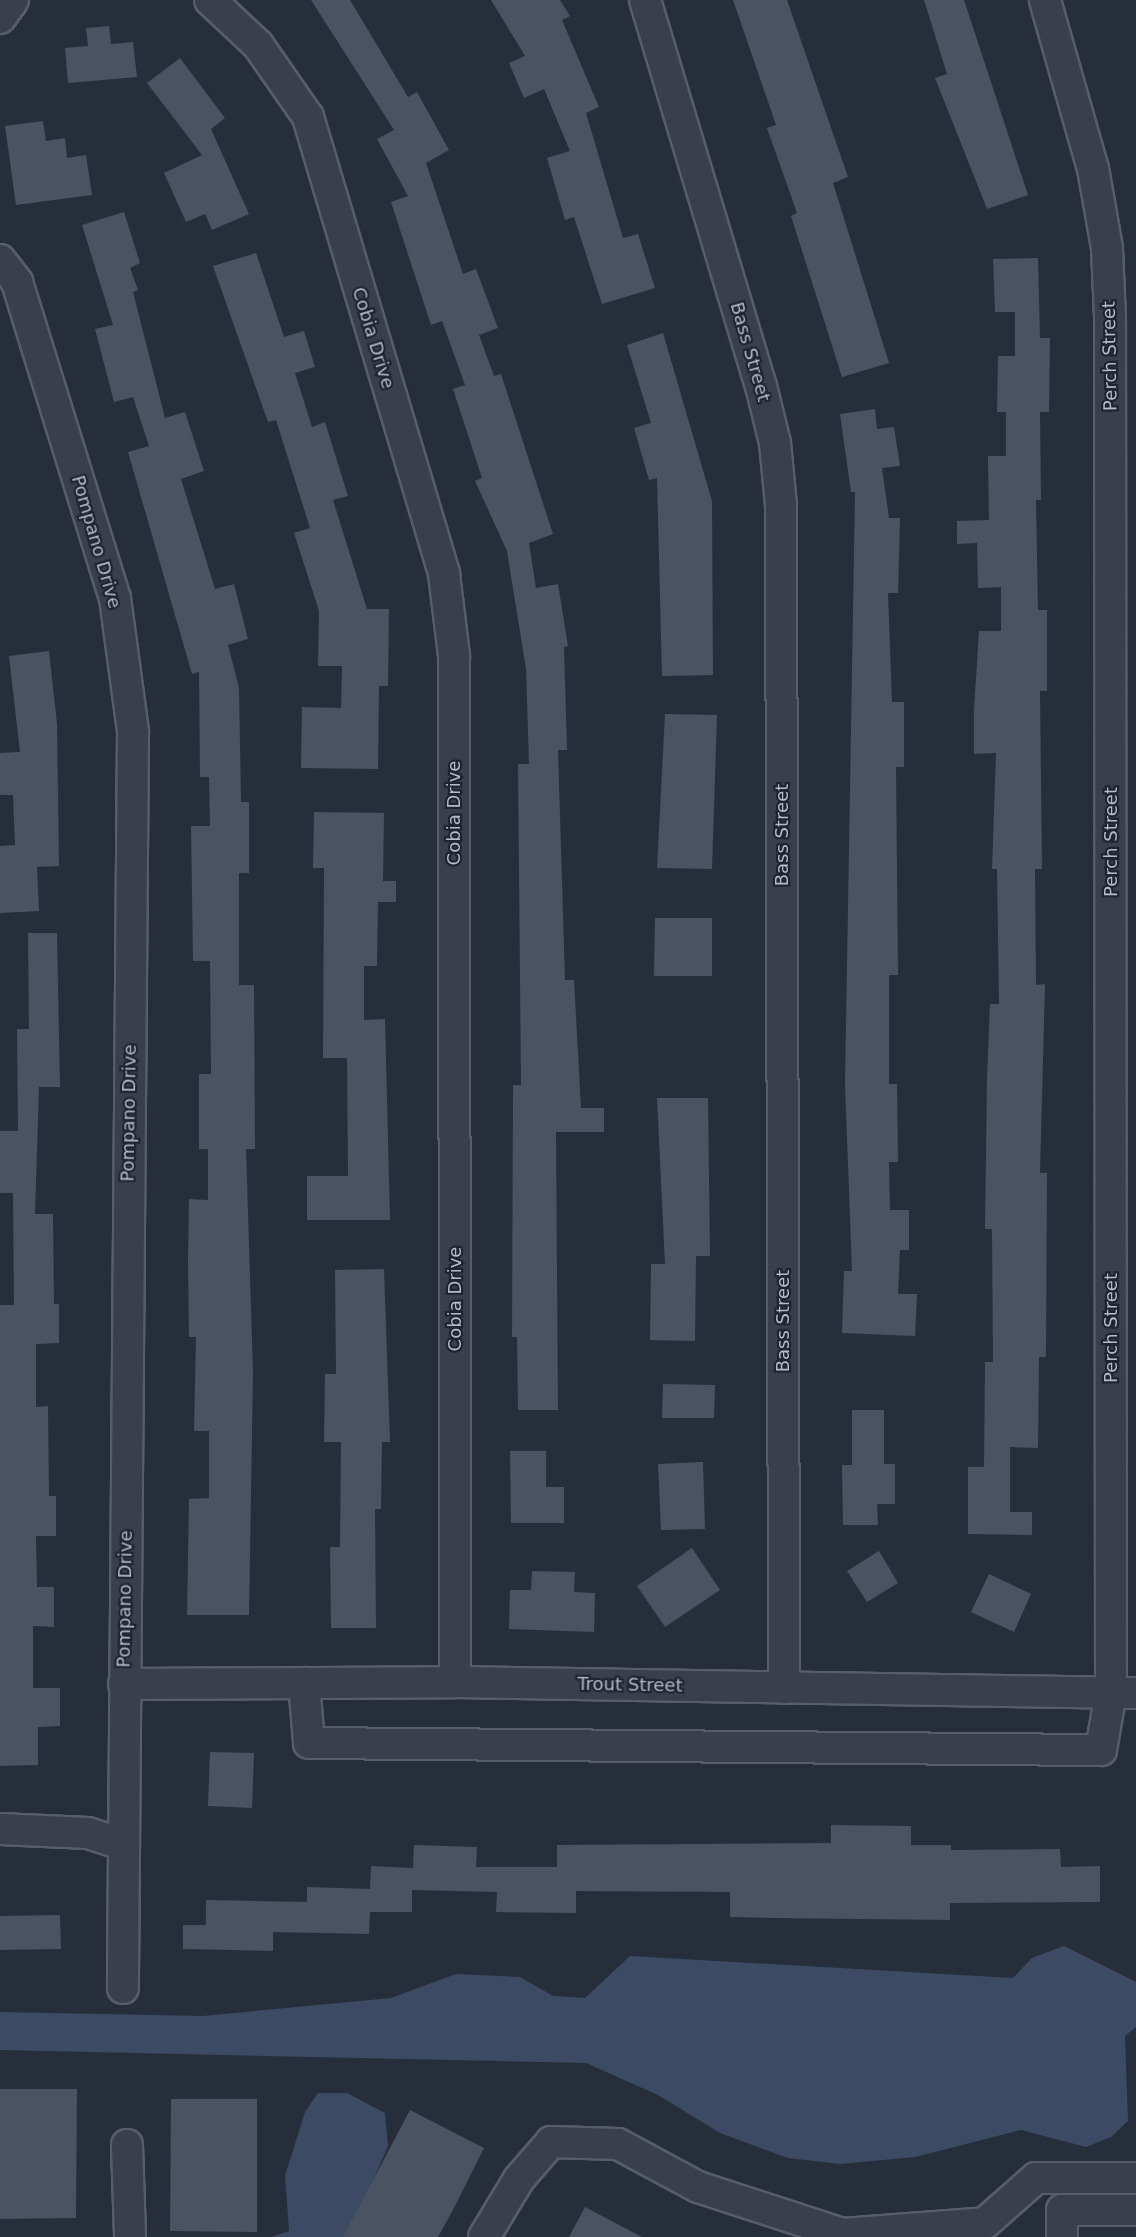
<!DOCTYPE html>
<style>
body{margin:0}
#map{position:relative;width:1136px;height:2237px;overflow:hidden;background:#262e3b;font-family:"DejaVu Sans",sans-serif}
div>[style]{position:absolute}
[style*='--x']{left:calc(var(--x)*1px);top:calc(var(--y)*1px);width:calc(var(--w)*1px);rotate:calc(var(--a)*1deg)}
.water>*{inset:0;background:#3c4b63}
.building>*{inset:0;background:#4a5362}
.roads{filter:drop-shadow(2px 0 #575e6a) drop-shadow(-2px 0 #575e6a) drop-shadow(0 2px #575e6a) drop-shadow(0 -2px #575e6a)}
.minor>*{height:30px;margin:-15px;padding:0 15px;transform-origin:15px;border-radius:15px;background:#39404c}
span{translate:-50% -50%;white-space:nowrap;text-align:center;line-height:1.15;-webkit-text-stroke:4.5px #1e2531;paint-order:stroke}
.street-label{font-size:18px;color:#b5bbc7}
</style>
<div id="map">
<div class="water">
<i style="clip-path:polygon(1064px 1946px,1136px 1982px,1136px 2027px,1125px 2036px,1128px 2121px,1111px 2137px,1086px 2147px,1021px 2130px,915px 2157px,840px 2164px,788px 2158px,720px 2133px,658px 2095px,586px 2063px,0 2050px,0 2012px,203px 2016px,391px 1998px,456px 1974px,520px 1977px,553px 1996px,585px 1998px,630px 1956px,1013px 1978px,1032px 1958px)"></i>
<i style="clip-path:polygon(318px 2093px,347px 2093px,385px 2113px,388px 2146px,348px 2237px,271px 2237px,289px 2231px,285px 2176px,305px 2112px)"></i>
</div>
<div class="building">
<i style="clip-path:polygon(311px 0,350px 0,408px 97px,417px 92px,449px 150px,426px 163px,463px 274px,476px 269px,498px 328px,479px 335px,494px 376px,501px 374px,553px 534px,529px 543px,536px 588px,558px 584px,568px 646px,564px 647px,567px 750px,558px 750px,565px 980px,574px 980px,581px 1108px,604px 1108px,604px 1132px,556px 1132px,558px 1410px,518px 1410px,517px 1337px,512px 1337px,513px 1085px,521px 1085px,518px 764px,529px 764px,526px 669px,507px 551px,475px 481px,482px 478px,453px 389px,465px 385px,442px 321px,431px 325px,391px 202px,408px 196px,377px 139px,394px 130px)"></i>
<i style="clip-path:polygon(491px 0,560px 0,570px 16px,562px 20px,599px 107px,586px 113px,623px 238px,638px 234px,655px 288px,602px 304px,574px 217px,565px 220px,547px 158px,570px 151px,544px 89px,524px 98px,509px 63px,525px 56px)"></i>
<i style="clip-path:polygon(733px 0,787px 0,848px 177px,833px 183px,889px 363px,842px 377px,791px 216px,797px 213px,767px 128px,776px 125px)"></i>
<i style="clip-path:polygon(924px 0,964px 0,1028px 195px,987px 209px,935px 78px,947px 74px)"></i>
<i style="clip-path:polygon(109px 26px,111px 44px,133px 42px,137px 77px,68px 83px,65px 48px,88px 46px,86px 28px)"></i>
<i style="clip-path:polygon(180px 58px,225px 118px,211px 129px,249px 214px,212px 230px,205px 214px,186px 222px,164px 173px,202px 155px,147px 83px)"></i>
<i style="clip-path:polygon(43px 121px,46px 141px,65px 138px,67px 158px,86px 155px,92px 195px,16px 205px,5px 126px)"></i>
<i style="clip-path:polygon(124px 212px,140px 263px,130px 268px,138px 290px,133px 292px,165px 418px,185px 412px,204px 471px,181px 479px,215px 589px,234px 584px,248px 639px,228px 645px,239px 688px,241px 802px,249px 802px,249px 873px,239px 873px,239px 985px,254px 985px,255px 1149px,246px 1149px,253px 1373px,249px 1615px,187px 1615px,189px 1499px,209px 1498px,209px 1431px,194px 1431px,196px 1337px,189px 1337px,188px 1260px,189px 1199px,208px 1200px,208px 1149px,199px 1149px,199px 1074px,211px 1074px,210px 961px,193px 961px,191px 826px,210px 826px,209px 777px,200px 777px,199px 672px,192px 674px,128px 452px,149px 446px,133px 397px,114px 402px,95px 329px,113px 325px,82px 225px)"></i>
<i style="clip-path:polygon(256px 253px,284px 337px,304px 331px,315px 367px,295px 373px,312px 427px,325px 422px,348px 496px,333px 500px,367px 609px,389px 609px,388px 686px,379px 686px,378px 769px,301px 768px,302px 707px,341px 708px,342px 666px,318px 666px,319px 611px,294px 533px,310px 528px,276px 420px,268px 422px,213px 266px)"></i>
<i style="clip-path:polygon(1038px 258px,1040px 338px,1050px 338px,1049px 412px,1040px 412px,1041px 500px,1036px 500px,1038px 610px,1047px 610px,1047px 691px,1040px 691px,1042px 869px,1035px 869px,1036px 985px,1045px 984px,1040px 1173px,1047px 1173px,1046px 1357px,1039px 1357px,1038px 1448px,1010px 1447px,1010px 1512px,1032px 1512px,1032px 1535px,968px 1534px,968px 1467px,984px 1467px,985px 1362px,993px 1362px,992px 1229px,985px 1229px,987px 1078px,990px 1004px,999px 1004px,997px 869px,992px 869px,996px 753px,974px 754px,974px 710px,979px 631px,1001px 631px,1001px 587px,978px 588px,977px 543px,957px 544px,957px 521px,989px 520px,988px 456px,1006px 456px,1006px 412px,997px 412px,998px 356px,1015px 356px,1015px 312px,995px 312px,993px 259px)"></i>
<i style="clip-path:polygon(663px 333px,712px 501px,713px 675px,662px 676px,657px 478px,649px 480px,634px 428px,651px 423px,627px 345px)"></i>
<i style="clip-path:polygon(875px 409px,877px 429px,894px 427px,900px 466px,882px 468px,889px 518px,900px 518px,898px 593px,888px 593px,892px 702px,904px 702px,904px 767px,896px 767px,898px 975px,889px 975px,889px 1084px,897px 1084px,898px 1162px,889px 1162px,890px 1210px,909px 1210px,909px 1250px,900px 1250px,898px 1294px,917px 1294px,915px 1336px,842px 1333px,844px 1271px,852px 1271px,845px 1084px,855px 492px,851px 492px,840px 414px)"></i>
<i style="clip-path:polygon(49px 651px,57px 724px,59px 866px,37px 867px,39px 911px,0 913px,0 846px,15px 845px,13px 795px,0 795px,0 753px,20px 752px,9px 656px)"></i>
<i style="clip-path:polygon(665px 714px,717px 715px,712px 869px,657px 868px)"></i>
<i style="clip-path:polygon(314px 812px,384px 813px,383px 881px,396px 881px,396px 902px,378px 902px,377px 966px,364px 966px,364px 1020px,385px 1019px,390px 1220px,307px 1220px,307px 1176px,348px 1176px,347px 1058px,323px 1058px,324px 868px,313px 868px)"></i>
<i style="clip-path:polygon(655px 918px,712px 918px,712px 976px,654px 976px)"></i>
<i style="clip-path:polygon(28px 933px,57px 933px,60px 1087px,39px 1087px,35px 1214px,53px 1214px,54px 1304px,59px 1304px,59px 1343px,36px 1344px,36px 1407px,48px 1406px,49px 1496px,56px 1496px,56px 1536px,36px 1536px,37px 1587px,54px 1587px,54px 1627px,33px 1626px,33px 1688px,60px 1688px,60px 1726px,38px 1727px,38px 1765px,0 1766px,0 1305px,14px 1305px,13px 1193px,0 1193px,0 1131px,18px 1131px,17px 1029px,29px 1029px)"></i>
<i style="clip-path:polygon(657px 1098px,708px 1098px,710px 1256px,696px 1256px,695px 1341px,650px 1340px,651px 1264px,665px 1264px)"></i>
<i style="clip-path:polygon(384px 1269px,390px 1442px,382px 1442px,381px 1509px,375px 1509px,376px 1628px,331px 1628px,330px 1547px,340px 1547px,341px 1442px,324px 1442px,325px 1374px,336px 1374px,335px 1270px)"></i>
<i style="clip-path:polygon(663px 1384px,715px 1385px,714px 1418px,662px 1418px)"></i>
<i style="clip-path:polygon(852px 1410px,884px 1410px,884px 1464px,895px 1464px,895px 1504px,877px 1504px,878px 1525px,843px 1525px,842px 1465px,852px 1465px)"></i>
<i style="clip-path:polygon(510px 1451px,546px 1451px,546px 1487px,564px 1487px,564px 1523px,511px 1523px)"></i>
<i style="clip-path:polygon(703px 1462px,705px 1529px,661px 1530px,658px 1464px)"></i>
<i style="clip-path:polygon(692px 1548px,720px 1590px,665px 1627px,637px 1586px)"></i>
<i style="clip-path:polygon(879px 1551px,898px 1583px,867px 1602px,847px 1571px)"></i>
<i style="clip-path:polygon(532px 1571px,575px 1572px,574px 1592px,595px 1593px,594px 1632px,509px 1629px,510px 1590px,531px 1590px)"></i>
<i style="clip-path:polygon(989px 1574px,1031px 1594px,1014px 1632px,971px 1612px)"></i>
<i style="clip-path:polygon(210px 1752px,254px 1753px,252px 1808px,208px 1806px)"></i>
<i style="clip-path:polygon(831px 1825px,911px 1826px,911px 1845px,951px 1845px,951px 1850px,1060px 1849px,1061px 1867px,1100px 1866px,1100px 1902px,950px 1903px,950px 1920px,773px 1918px,730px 1917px,730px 1892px,576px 1891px,576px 1913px,496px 1912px,497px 1892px,412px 1890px,412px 1912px,370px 1912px,369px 1934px,273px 1932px,273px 1951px,183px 1949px,183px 1925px,206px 1925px,206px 1900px,307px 1902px,307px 1887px,370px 1889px,371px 1866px,413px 1868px,414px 1845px,477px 1847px,476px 1867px,557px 1867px,557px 1845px,831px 1843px)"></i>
<i style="clip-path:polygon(60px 1915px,61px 1949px,0 1950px,0 1916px)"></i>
<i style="clip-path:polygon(0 2089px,77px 2089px,76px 2218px,0 2219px)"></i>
<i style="clip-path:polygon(171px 2099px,257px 2099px,257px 2232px,170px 2231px)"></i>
<i style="clip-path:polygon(410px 2110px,484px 2148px,454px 2208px,438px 2237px,343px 2237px)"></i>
<i style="clip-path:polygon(585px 2207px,642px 2237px,569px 2237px)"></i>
</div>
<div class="roads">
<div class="minor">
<i style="--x:210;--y:0;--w:66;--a:43.2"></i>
<i style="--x:258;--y:45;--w:88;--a:55.2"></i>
<i style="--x:308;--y:117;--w:477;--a:73.4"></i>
<i style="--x:444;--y:574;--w:82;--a:83"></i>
<i style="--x:454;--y:655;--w:1027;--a:89.94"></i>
<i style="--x:645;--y:0;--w:403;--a:73.3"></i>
<i style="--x:761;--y:386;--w:59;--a:76.2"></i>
<i style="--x:775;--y:443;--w:62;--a:84.5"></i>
<i style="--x:781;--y:505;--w:1183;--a:89.85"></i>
<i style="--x:0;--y:18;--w:22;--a:-54"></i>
<i style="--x:0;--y:260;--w:28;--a:52"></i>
<i style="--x:17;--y:282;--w:331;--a:72.8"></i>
<i style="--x:115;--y:598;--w:134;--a:82.3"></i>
<i style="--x:133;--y:731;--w:1257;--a:90.46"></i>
<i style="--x:304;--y:1683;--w:60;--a:85.2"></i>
<i style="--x:309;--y:1743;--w:792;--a:0.51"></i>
<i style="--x:1101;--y:1750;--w:59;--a:-80.2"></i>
<i style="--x:1111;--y:1692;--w:1375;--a:-90.04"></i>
<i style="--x:1110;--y:317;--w:69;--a:-92.5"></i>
<i style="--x:1107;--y:248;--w:80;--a:-100"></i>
<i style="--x:1093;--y:169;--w:176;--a:-105.9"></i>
<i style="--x:124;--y:1684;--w:331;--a:-0.3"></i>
<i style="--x:455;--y:1682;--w:681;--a:0.93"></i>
<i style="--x:0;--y:1829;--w:88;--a:2.6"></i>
<i style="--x:88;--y:1833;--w:38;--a:18"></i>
<i style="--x:127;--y:2145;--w:92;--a:88.1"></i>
<i style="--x:985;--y:2223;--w:68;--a:-41.4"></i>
<i style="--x:1036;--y:2178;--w:100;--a:0"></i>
<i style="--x:484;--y:2237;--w:68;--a:-58.9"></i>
<i style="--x:519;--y:2179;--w:49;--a:-49.1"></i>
<i style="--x:551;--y:2142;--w:67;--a:1.7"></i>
<i style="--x:618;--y:2144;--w:91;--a:28.3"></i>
<i style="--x:698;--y:2187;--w:152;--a:18"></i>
<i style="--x:843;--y:2234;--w:142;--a:-4.4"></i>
<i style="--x:1062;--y:2237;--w:27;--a:-90"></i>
<i style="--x:1062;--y:2210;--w:74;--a:0"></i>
</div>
</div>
<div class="street-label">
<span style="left:373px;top:338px;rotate:73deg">Cobia Drive</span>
<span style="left:750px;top:352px;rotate:74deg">Bass Street</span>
<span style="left:1110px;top:356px;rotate:-91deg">Perch Street</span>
<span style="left:96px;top:542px;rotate:74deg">Pompano Drive</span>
<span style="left:454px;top:813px;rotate:-90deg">Cobia Drive</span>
<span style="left:782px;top:835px;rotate:-90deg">Bass Street</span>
<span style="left:1111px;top:842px;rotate:-90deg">Perch Street</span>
<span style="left:129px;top:1113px;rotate:-89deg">Pompano Drive</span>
<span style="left:455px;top:1299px;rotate:-90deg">Cobia Drive</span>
<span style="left:783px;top:1321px;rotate:-90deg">Bass Street</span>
<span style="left:1111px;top:1328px;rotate:-90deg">Perch Street</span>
<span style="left:125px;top:1599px;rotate:-89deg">Pompano Drive</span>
<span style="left:630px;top:1685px;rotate:1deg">Trout Street</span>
</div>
</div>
